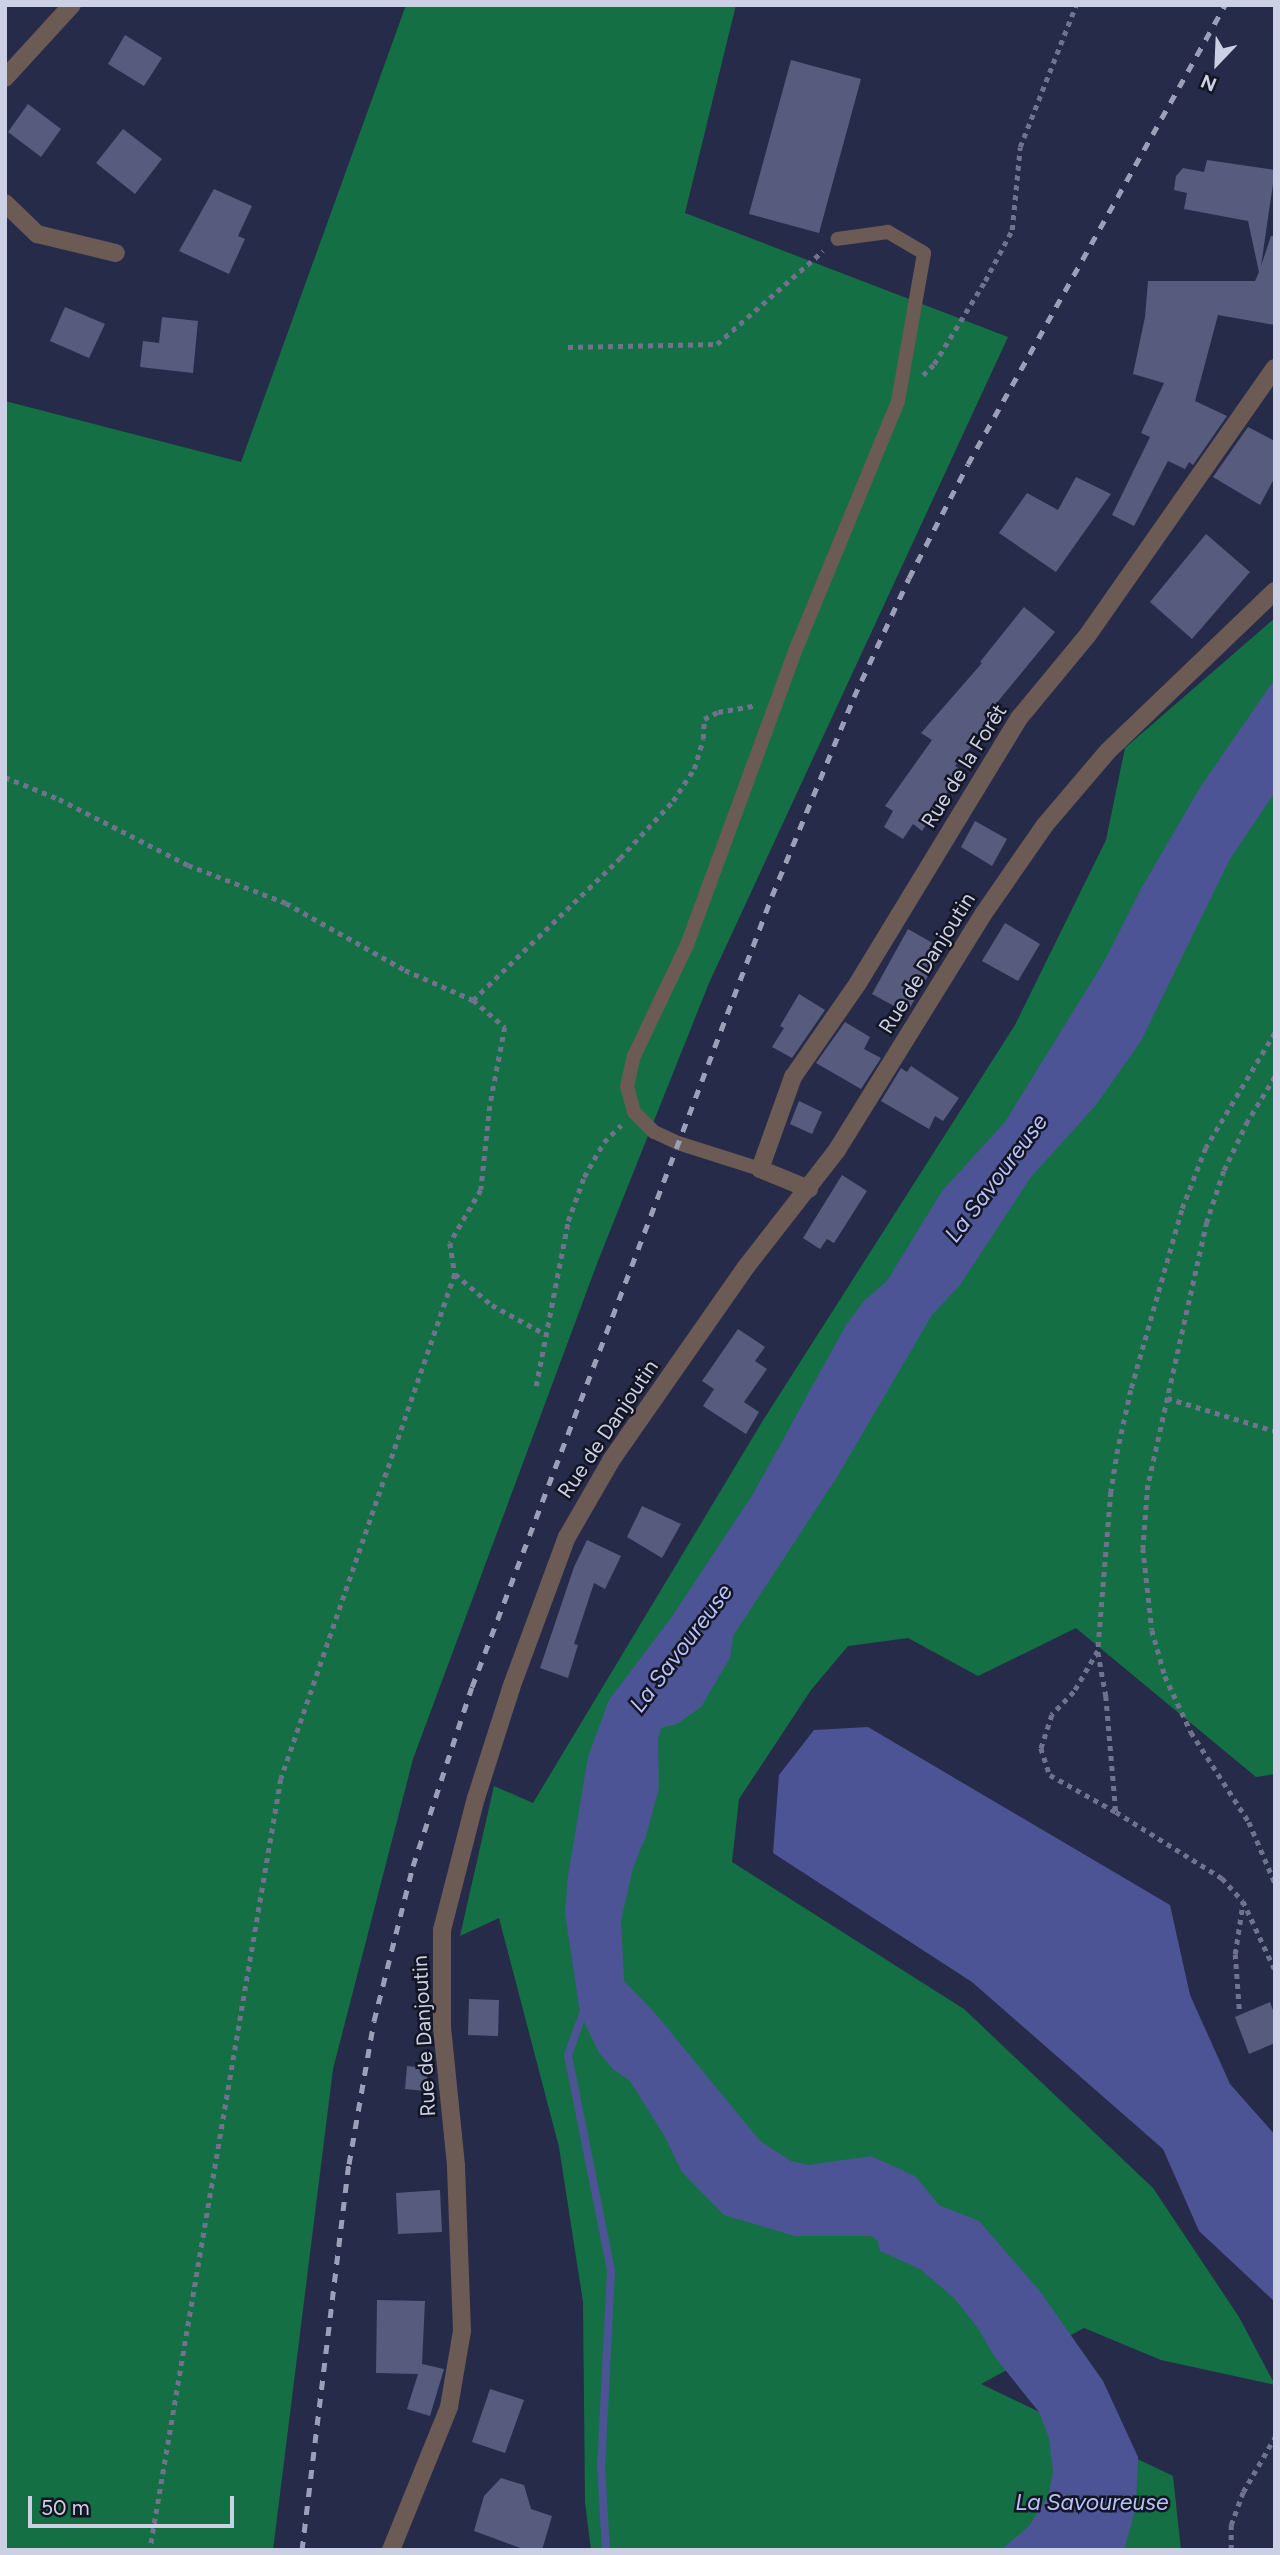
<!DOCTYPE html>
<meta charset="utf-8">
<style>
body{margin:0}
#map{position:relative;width:1280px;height:2555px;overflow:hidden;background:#272b4a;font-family:Figtree,sans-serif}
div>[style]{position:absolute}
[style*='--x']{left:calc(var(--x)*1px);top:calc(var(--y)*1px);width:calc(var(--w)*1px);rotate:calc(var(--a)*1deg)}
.forest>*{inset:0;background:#146f45}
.water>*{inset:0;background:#4d5496}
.stream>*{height:8px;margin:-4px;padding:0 4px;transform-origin:4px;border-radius:4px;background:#4d5496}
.building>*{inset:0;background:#575c7f}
.path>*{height:4.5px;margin-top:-2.25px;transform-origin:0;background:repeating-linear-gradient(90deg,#6f738d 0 5px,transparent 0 10px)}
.lane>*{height:14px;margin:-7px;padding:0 7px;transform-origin:7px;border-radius:7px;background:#6c5a54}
.street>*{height:18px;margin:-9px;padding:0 9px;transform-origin:9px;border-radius:9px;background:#6c5a54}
.rail>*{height:5px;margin-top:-2.5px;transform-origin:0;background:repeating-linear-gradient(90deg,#9b9fb7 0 9px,transparent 0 18px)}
span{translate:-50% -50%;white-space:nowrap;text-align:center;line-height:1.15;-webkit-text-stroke:5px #131523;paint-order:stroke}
.street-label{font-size:21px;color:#ccd0e4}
.water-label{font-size:23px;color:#b7c1fb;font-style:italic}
.frame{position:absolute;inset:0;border:7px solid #ccd0e4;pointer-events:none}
.north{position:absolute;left:1182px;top:28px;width:70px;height:70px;-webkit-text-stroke:5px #131523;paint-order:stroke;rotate:203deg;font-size:19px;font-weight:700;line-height:28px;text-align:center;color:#ccd0e4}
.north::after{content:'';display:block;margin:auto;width:24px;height:32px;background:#ccd0e4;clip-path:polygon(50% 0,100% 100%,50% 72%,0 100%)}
.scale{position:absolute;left:28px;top:2496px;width:206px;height:32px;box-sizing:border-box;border:4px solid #ccd0e4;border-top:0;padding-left:9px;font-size:21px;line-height:24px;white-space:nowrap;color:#ccd0e4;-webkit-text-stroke:5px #131523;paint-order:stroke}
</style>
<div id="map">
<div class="forest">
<i style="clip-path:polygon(406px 5px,736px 5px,685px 213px,1008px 337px,709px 983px,598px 1261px,413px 1759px,333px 2069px,273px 2550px,5px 2550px,5px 401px,241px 462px)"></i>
<i style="clip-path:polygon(1275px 618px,1275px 1774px,1256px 1777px,1076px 1628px,978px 1676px,908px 1638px,848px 1646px,811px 1690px,739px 1799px,732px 1862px,964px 2009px,1153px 2188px,1239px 2317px,1275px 2385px,1161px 2360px,1084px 2328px,981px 2384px,1173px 2476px,1181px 2550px,591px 2550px,585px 2502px,583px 2302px,559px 2147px,499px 1918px,460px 1936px,494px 1786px,533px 1803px,762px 1422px,1015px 1025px,1106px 840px,1125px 748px)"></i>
</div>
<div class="water">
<i style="clip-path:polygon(1275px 679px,1275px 792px,1230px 859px,1141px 1041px,1096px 1105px,1031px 1177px,960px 1285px,932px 1315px,837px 1477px,733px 1636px,730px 1658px,701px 1707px,677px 1724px,661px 1728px,658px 1739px,659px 1788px,646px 1836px,633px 1868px,621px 1921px,624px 1981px,655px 2013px,760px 2141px,791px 2161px,808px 2165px,871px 2156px,915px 2176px,939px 2205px,979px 2221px,1039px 2290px,1103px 2381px,1138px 2457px,1136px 2507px,1124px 2550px,1001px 2550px,1029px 2526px,1048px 2496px,1053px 2472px,1049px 2438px,1039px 2412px,994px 2356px,978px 2328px,954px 2298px,920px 2269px,880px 2251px,878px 2241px,871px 2236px,795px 2236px,724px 2215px,682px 2172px,664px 2135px,630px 2081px,613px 2069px,599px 2053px,580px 2013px,565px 1913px,568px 1876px,588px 1757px,609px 1700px,671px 1618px,753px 1494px,846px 1325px,864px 1301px,887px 1281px,942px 1191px,1005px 1122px,1105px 960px,1142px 887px,1201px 786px)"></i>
<i style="clip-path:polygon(868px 1727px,1170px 1905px,1190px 1995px,1230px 2084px,1275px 2135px,1275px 2302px,1199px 2231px,1163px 2149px,972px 1982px,773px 1853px,779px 1775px,814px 1730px)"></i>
</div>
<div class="stream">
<i style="--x:585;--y:2008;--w:50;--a:109.9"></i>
<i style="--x:568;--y:2055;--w:220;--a:78.7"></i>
<i style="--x:611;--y:2271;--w:195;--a:92.9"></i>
<i style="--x:601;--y:2466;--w:84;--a:86.6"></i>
</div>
<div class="building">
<i style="clip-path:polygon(125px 35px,162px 58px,144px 86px,108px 64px)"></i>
<i style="clip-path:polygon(791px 60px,861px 79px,819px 233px,749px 214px)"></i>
<i style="clip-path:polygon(28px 104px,61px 129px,41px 157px,8px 132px)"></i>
<i style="clip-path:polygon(123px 129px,162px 159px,135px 194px,96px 163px)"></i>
<i style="clip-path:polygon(1207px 160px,1275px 170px,1261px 266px,1271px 236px,1275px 236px,1275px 325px,1218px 315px,1195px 401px,1227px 416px,1193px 465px,1189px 462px,1185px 469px,1168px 461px,1134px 526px,1112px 515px,1150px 437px,1141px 433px,1164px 383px,1133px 374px,1145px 317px,1148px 281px,1255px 281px,1259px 272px,1248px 221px,1184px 209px,1187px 193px,1174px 190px,1176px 176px,1183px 168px,1204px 172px)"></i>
<i style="clip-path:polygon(214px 189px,252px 206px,238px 236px,245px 239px,229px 274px,179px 251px)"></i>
<i style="clip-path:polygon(65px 307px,105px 324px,89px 358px,50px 341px)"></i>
<i style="clip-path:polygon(162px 317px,198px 321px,193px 373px,140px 367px,143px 341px,159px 343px)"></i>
<i style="clip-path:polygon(1248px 427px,1275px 441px,1275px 477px,1260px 505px,1213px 477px)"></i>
<i style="clip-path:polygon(1076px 477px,1111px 494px,1056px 572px,999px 533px,1027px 493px,1058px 510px)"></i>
<i style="clip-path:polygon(1206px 534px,1250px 572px,1192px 639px,1150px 602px)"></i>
<i style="clip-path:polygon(1024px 607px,1055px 632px,995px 705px,1002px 710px,955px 766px,962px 770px,922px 831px,913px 824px,903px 839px,884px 827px,893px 811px,885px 806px,932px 740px,921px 733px,982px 663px,980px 662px)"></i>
<i style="clip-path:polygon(975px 821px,1007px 839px,992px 866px,961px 847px)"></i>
<i style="clip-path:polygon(1005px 923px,1040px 944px,1018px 981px,982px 961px)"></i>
<i style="clip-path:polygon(908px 929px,943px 949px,907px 1013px,872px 994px)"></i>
<i style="clip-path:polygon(799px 994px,825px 1010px,792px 1058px,772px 1047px,784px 1028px,780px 1026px)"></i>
<i style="clip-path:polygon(845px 1022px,870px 1037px,864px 1049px,881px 1058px,861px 1089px,816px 1063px)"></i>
<i style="clip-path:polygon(911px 1066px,959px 1098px,943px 1121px,935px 1116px,929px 1129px,881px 1101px,901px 1068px,907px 1072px)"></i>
<i style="clip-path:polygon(799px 1101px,822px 1112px,812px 1134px,790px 1124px)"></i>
<i style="clip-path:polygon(842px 1175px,867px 1191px,834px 1243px,827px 1239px,820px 1249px,803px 1238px)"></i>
<i style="clip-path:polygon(738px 1329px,765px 1347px,755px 1361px,767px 1369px,744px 1402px,759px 1412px,746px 1434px,703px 1406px,714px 1389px,702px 1381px)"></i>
<i style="clip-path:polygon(642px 1506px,681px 1524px,662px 1558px,627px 1537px)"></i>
<i style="clip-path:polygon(587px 1540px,621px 1556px,605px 1589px,594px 1583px,574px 1644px,578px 1645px,568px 1678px,540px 1668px,574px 1567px)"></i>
<i style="clip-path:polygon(469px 1999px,499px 2000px,498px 2036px,468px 2035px)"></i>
<i style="clip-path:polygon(1270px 2002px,1275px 2016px,1275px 2043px,1249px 2054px,1235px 2017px)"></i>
<i style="clip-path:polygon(407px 2066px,428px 2068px,426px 2091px,405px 2089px)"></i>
<i style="clip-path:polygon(440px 2190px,442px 2232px,398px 2234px,396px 2193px)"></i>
<i style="clip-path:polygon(377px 2300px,425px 2301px,422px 2364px,444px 2369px,430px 2416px,407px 2409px,418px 2374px,376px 2373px)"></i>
<i style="clip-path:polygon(490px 2389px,524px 2400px,505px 2453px,472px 2442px)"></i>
<i style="clip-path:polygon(501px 2478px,524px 2485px,531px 2509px,552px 2516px,542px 2550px,526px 2550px,474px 2531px,484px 2496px)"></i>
</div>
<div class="path">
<i style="--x:568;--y:347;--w:149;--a:-1.2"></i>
<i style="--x:717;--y:344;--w:141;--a:-41.3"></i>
<i style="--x:923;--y:375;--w:16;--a:-45"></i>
<i style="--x:934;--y:364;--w:97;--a:-58.4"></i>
<i style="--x:985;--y:281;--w:58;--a:-62.1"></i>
<i style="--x:1012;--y:230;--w:83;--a:-84.5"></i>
<i style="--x:1020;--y:147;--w:153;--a:-68.5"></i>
<i style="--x:5;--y:777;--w:58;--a:22.2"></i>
<i style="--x:59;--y:799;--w:145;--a:27.1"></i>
<i style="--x:188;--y:865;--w:105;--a:21.2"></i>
<i style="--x:286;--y:903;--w:137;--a:29.4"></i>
<i style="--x:405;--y:970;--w:74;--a:23.8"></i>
<i style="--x:473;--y:1000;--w:42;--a:40.2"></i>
<i style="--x:505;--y:1027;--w:80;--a:100.8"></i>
<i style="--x:490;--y:1106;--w:84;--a:96.1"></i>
<i style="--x:481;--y:1190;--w:61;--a:120.3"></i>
<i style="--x:450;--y:1243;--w:31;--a:81"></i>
<i style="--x:455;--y:1274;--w:534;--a:109.01"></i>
<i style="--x:281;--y:1779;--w:782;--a:99.64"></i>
<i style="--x:473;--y:1000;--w:204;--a:-44"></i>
<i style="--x:620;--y:858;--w:78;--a:-47.1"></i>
<i style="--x:673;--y:801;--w:38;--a:-57"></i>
<i style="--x:694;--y:769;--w:31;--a:-73"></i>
<i style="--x:703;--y:739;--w:20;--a:-87"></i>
<i style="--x:704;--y:719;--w:16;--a:-27"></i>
<i style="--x:718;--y:712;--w:39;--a:-10"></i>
<i style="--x:1275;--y:1033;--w:134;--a:121"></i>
<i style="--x:1206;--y:1148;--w:66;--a:111.2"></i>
<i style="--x:1182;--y:1210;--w:187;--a:105.8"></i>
<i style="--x:1131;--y:1390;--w:60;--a:102.4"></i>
<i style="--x:1118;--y:1449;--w:44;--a:99.2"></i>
<i style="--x:1111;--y:1492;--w:160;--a:94.7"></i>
<i style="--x:1098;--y:1651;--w:48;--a:120.3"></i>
<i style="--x:1074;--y:1692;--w:32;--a:134"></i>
<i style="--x:1052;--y:1715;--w:35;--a:108"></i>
<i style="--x:1041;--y:1748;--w:28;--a:72"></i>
<i style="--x:1050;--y:1775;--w:76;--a:29.3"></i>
<i style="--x:1116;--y:1812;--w:125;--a:31.9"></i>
<i style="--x:1222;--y:1878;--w:31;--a:48"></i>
<i style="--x:1243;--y:1901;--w:76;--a:65.1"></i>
<i style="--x:1275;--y:1077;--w:52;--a:121.5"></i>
<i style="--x:1248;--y:1121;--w:55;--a:115.6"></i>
<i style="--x:1224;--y:1171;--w:54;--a:108.4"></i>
<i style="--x:1207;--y:1222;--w:270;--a:102.6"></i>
<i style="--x:1148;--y:1485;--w:63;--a:94.5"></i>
<i style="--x:1143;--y:1548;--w:82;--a:83.7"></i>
<i style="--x:1152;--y:1630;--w:48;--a:74.2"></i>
<i style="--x:1165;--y:1676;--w:62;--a:65.1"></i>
<i style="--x:1191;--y:1732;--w:107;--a:57.2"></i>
<i style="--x:1249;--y:1822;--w:66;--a:66.9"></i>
<i style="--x:455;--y:1274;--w:48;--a:40"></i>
<i style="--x:492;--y:1305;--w:60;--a:28.7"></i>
<i style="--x:536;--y:1386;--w:168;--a:-79"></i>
<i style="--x:568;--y:1221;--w:47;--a:-70"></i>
<i style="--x:584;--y:1177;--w:40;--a:-60.3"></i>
<i style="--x:604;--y:1142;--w:24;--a:-45"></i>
<i style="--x:1167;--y:1398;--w:113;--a:17"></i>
<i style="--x:1098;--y:1652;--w:45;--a:79.7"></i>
<i style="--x:1106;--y:1696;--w:116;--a:85.1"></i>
<i style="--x:1239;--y:2009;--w:55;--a:-94.2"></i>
<i style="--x:1235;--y:1954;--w:53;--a:-81.3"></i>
<i style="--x:1231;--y:2550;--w:25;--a:-90"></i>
<i style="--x:1231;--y:2525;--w:35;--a:-70"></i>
<i style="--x:1243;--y:2492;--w:64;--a:-59.8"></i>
</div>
<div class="lane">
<i style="--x:760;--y:1169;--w:86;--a:-162.4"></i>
<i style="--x:678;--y:1143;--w:26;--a:-155"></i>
<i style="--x:654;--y:1132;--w:28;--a:-135"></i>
<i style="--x:634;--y:1112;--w:27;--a:-105"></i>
<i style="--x:627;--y:1086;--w:31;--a:-77"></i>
<i style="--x:634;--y:1056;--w:123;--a:-64.5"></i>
<i style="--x:687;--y:945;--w:321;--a:-69.8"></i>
<i style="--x:798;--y:644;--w:263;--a:-67.6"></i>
<i style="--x:898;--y:401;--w:150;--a:-80"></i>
<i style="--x:924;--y:253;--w:42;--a:-149.7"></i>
<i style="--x:888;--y:232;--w:51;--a:172.2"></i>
</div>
<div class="street">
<i style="--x:5;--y:78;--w:99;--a:-47.5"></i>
<i style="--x:5;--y:203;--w:45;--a:44.1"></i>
<i style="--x:37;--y:234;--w:81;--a:13.5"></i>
<i style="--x:809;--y:1189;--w:53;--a:-157.8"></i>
<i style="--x:760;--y:1169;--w:98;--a:-70.3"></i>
<i style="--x:793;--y:1077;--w:114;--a:-55.3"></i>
<i style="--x:858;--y:983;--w:311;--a:-58.7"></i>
<i style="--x:1020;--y:717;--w:105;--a:-50.4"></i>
<i style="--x:1087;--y:636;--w:327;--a:-55"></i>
<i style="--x:391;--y:2550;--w:154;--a:-67.9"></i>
<i style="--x:449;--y:2407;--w:77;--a:-80.3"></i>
<i style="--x:462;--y:2331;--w:166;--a:-92.1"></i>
<i style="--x:456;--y:2165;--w:138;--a:-95.8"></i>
<i style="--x:442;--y:2028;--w:98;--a:-90"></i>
<i style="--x:442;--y:1930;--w:136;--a:-75.6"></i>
<i style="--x:476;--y:1798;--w:115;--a:-72.3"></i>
<i style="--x:511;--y:1688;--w:161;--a:-69.7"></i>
<i style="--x:567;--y:1537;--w:90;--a:-60"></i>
<i style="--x:612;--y:1459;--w:234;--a:-55.1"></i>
<i style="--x:746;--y:1267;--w:148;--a:-52.1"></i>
<i style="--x:837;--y:1150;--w:279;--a:-58.2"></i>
<i style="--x:984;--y:913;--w:107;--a:-55.3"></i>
<i style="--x:1045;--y:825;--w:97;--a:-49.6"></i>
<i style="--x:1108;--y:751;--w:231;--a:-43.8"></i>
</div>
<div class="rail">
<i style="--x:302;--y:2550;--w:389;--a:-83.1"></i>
<i style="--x:349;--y:2164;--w:145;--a:-80.1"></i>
<i style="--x:374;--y:2021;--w:160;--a:-75.9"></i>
<i style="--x:413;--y:1866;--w:188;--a:-71.8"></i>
<i style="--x:472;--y:1687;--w:846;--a:-69.23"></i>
<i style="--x:772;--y:896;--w:215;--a:-67.6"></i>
<i style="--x:854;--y:697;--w:131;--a:-65.2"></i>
<i style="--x:909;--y:578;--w:128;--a:-62.6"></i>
<i style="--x:968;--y:464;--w:526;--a:-60.75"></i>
</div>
<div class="street-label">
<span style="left:964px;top:766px;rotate:-58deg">Rue de la Forêt</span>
<span style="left:927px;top:963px;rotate:-58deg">Rue de Danjoutin</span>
<span style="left:608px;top:1429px;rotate:-56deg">Rue de Danjoutin</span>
<span style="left:424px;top:2036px;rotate:-93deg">Rue de Danjoutin</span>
</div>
<div class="water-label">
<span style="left:996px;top:1178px;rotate:-53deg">La Savoureuse</span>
<span style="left:681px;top:1648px;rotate:-53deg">La Savoureuse</span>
<span style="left:1092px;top:2502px">La Savoureuse</span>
</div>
<div class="frame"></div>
<div class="north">N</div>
<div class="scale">50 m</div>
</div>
